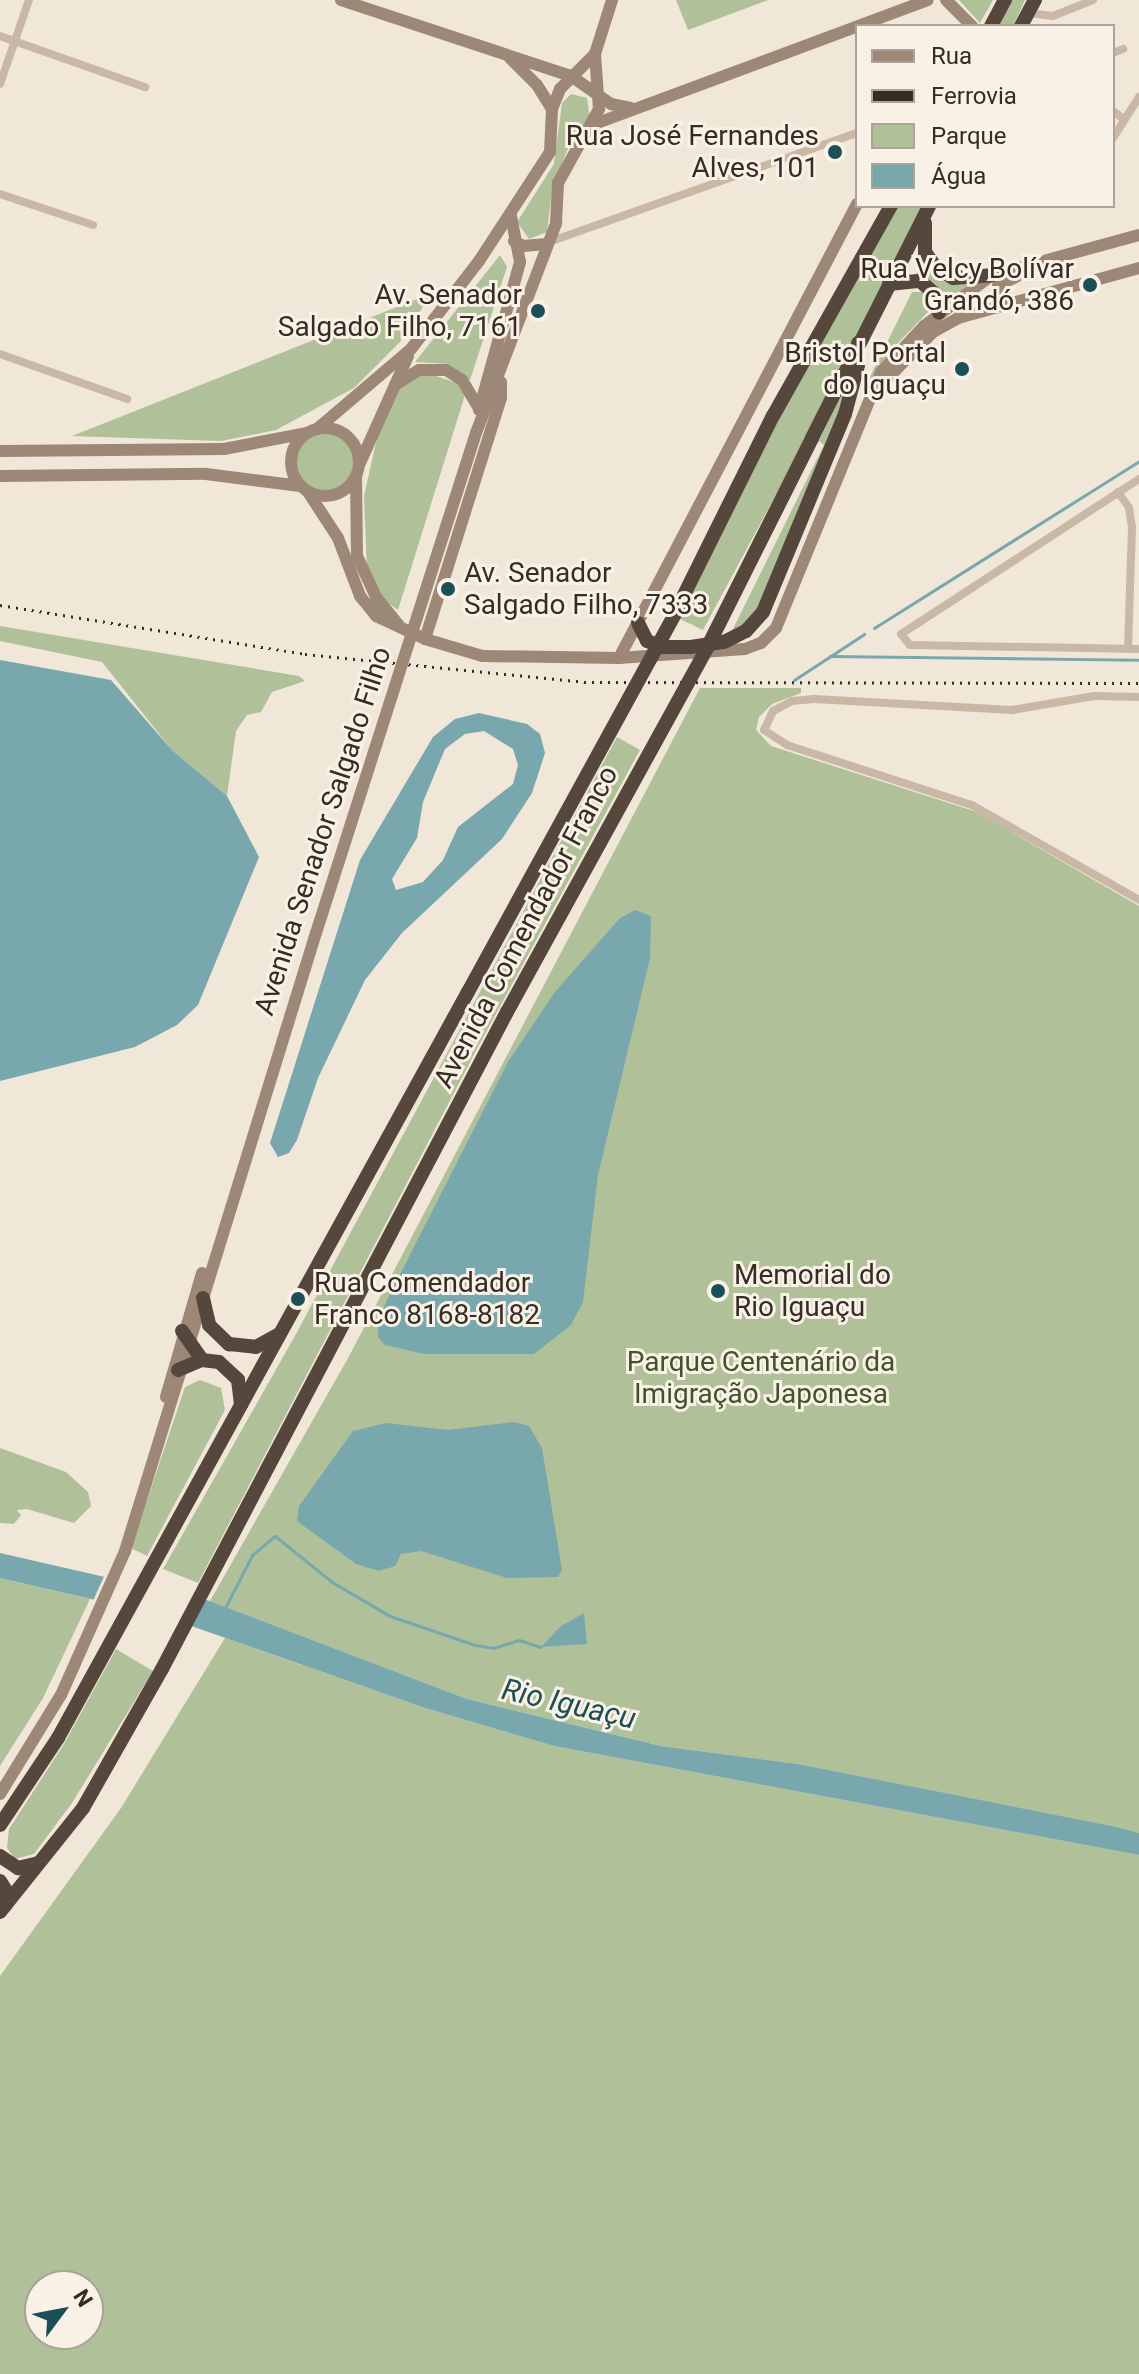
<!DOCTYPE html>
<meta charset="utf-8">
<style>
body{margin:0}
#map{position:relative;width:1139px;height:2374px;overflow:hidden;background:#f1e7d9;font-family:Roboto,sans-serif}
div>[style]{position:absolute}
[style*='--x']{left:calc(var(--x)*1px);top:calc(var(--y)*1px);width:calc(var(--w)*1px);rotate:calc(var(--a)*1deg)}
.green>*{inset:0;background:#b0c099}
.round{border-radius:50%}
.water>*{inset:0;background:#78a8ae}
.pier>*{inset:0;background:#f1e7d9}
.stream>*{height:3px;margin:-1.5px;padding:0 1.5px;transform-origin:1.5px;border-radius:1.5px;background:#78a8ae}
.street>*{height:8px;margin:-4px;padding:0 4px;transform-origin:4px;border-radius:4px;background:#c9b8a5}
.secondary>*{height:12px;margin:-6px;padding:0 6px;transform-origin:6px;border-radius:6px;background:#9d8776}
.secondary>.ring{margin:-6px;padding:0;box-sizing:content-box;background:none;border:12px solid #9d8776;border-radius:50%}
.highway>*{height:14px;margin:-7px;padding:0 7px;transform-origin:7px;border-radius:7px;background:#56473d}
.rail>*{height:3px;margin-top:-1.5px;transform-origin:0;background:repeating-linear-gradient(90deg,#352c26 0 2px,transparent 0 8px)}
.secondary-bridge>*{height:12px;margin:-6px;padding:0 6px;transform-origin:6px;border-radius:6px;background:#9d8776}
.highway-bridge>*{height:14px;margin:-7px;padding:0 7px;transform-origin:7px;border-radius:7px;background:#56473d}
.dots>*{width:22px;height:22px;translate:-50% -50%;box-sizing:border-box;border:4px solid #f9f1e5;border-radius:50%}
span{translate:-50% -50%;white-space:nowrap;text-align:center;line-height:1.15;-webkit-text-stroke:6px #f9f1e5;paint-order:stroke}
.poi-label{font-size:28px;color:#352c26}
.right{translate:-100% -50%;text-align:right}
.left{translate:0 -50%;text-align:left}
.street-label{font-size:28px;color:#352c26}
.park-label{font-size:28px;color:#41532a}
.water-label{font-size:30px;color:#1c4e56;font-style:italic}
.legend{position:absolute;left:855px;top:24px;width:260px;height:184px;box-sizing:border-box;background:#f9f1e5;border:2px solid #aba299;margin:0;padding:10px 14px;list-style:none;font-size:24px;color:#352c26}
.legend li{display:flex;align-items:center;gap:16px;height:40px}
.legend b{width:40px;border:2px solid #aba299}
.north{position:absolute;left:24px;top:2270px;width:80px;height:80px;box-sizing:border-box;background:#f9f1e5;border:2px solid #aba299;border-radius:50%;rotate:58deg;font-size:22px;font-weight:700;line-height:32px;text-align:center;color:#352c26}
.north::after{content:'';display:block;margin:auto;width:28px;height:36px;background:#1c4e56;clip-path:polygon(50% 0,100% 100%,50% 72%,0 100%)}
</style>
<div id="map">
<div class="green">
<i style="clip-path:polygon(676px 0,768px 0,688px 30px)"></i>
<i style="clip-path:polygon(959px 0,993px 0,980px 23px)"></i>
<i style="clip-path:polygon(1010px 0,1025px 0,1013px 26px,996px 26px)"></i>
<i style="clip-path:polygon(571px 94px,587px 98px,590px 120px,568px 148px,552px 190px,547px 232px,529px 239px,517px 222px,554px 164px,562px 103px)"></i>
<i style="clip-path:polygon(898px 206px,922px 206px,809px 433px,703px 630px,680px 619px,777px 420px)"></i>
<i style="clip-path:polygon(500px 255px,507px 267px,470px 380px,448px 364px,415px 362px)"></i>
<i style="clip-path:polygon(924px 257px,969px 283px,973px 284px,944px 306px,916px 275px)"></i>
<i style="clip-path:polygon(912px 292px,923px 292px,930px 299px,930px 310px,896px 345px,861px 395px)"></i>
<i style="clip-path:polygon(432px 293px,400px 342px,354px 388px,276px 430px,221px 441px,72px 436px)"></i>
<i style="clip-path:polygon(430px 374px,457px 383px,465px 395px,398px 610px,384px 600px,367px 571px,364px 496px,379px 429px,396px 392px,411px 378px)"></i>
<i style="clip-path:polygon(843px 392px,847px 393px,751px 625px,730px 635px,824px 445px,819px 441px)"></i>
<i class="round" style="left:295px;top:433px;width:60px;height:60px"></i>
<i style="clip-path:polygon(0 626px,299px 676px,305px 681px,272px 692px,261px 712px,247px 715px,236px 731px,227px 796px,172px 750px,102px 662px,0 641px)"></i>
<i style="clip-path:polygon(700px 688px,801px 688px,801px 693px,772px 704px,759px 717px,756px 730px,771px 746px,977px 812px,1139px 906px,1139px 1833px,798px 1764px,661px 1746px,467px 1699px,210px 1601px,347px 1360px)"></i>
<i style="clip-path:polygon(617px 737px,640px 750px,479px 1045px,198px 1583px,163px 1569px,296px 1334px)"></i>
<i style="clip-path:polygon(200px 1380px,221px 1388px,225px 1410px,147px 1556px,131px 1548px,185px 1387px)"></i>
<i style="clip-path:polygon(0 1448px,66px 1472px,88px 1492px,91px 1506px,74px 1523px,27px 1509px,17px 1510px,21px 1515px,14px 1524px,0 1523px)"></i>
<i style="clip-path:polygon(0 1578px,90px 1599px,43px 1698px,0 1766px)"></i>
<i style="clip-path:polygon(evenodd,225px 1638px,425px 1708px,554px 1746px,1139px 1855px,1139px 2374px,0 2374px,0 1976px,121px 1808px,225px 1638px,40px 2286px,88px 2286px,88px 2334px,40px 2334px,40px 2286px)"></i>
<i style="clip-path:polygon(116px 1649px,153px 1671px,72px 1803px,34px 1854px,15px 1859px,7px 1848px,9px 1829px,64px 1744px)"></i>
</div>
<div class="water">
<i style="clip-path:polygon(0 660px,111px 680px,172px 750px,227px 796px,259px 857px,198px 1005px,177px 1025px,135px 1047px,0 1081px)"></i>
<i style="clip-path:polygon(evenodd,479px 713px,527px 724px,540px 734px,545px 753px,532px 793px,502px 839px,402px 933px,365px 980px,318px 1078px,297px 1140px,289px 1153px,278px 1157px,270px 1143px,360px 860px,433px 737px,455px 719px,479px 713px,484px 731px,513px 749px,518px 765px,513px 784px,458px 827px,443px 860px,423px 882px,396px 890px,392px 879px,417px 838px,423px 802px,445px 749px,465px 734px,484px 731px)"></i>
<i style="clip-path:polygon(635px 910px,651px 916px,650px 958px,598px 1175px,583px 1302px,571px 1325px,534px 1354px,424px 1354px,385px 1345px,378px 1337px,378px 1324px,386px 1302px,508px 1062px,555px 992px,620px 918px)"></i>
<i style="clip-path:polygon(514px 1422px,529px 1426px,542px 1448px,562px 1570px,558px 1577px,507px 1578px,421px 1551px,401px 1554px,395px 1566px,379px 1571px,356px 1564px,297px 1521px,299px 1506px,353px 1431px,386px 1423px,448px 1430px)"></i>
<i style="clip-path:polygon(0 1553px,210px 1601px,467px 1699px,661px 1746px,798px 1764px,1116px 1827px,1139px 1833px,1139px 1855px,554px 1746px,425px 1708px,160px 1615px,0 1578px)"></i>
<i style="clip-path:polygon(584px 1613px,587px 1644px,541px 1647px,561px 1626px)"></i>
</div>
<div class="pier">
<i style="clip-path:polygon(106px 1572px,132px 1580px,201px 1595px,184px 1628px,92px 1603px)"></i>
</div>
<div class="stream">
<i style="--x:874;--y:628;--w:313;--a:-32.2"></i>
<i style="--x:830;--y:656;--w:309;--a:0.7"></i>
<i style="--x:794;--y:680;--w:84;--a:-33.3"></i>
<i style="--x:224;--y:1610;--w:62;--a:-63"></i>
<i style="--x:252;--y:1555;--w:30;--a:-40"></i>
<i style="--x:275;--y:1536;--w:73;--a:38.9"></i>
<i style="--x:332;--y:1582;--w:67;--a:30.4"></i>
<i style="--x:390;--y:1616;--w:90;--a:18.8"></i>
<i style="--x:475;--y:1645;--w:18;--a:9"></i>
<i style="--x:493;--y:1648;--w:27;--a:-17"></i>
<i style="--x:519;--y:1640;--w:23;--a:18"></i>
</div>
<div class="street">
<i style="--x:1028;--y:13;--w:25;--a:7"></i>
<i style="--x:1053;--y:16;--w:43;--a:-21.8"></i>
<i style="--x:0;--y:36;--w:154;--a:19.4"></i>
<i style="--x:1113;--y:53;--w:11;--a:-22"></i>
<i style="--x:0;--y:84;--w:89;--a:-71"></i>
<i style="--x:1113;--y:111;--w:14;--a:36"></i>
<i style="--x:1113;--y:138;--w:49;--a:-57.6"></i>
<i style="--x:0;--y:194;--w:98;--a:18.4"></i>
<i style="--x:549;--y:242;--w:327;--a:-19.5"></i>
<i style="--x:0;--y:354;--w:135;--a:19.5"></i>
<i style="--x:1139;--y:479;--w:284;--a:146.9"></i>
<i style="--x:901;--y:634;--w:14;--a:51"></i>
<i style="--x:910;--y:645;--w:229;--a:1"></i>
<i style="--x:1118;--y:492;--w:19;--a:55"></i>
<i style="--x:1129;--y:508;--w:20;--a:81"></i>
<i style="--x:1132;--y:528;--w:121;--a:91.9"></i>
<i style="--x:1139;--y:697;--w:45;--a:-178.7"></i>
<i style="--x:1094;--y:696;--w:83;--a:170.3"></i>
<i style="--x:1012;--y:710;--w:198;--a:-176.8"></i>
<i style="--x:814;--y:699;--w:22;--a:175"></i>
<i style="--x:792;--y:701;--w:21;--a:152"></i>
<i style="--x:773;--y:711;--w:21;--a:115"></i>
<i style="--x:764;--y:730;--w:27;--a:33"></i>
<i style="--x:787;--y:745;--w:194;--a:18"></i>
<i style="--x:972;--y:805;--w:192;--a:29.6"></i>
</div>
<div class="secondary">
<i style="--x:341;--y:0;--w:242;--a:18.3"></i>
<i style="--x:571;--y:76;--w:49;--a:35"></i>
<i style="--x:611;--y:104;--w:20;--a:11"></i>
<i style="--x:946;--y:0;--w:37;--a:45"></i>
<i style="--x:510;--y:58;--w:38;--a:45"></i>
<i style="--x:537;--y:85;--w:28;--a:58"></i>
<i style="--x:592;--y:125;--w:358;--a:-20.4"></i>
<i style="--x:514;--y:241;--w:10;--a:29"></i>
<i style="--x:523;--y:246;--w:21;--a:-5"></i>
<i style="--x:1009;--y:301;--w:19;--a:-126"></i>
<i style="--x:998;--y:286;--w:28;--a:-27"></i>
<i style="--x:395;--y:385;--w:28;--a:-32"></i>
<i style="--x:419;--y:370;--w:27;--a:0"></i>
<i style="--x:446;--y:370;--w:19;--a:32"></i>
<i style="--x:462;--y:380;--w:33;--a:59"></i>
<i style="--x:876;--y:390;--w:81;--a:-45.5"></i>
<i style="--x:933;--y:332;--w:29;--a:-29"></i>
<i style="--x:958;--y:318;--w:188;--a:-15.4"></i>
<i style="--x:479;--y:410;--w:154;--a:-74.5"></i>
<i style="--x:520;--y:262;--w:47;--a:-101.1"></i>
<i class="ring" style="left:291px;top:428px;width:56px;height:56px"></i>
<i style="--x:317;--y:429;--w:123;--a:-40.4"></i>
<i style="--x:411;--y:349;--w:111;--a:-52.3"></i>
<i style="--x:479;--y:261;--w:130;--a:-56.9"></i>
<i style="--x:550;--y:152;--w:43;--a:-87.3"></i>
<i style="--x:552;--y:109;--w:22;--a:-68"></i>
<i style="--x:560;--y:89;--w:49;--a:-45"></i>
<i style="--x:476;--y:433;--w:225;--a:-69.1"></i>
<i style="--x:556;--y:223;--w:40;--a:-87.1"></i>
<i style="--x:558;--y:183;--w:85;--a:-61"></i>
<i style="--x:599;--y:109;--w:55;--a:-94.2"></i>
<i style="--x:595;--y:54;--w:57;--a:-72.5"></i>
<i style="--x:0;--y:451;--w:224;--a:-0.5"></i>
<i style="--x:224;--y:449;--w:85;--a:-10.9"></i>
<i style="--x:360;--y:463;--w:117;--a:-65.8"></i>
<i style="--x:0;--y:476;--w:206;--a:-0.6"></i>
<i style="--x:206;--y:474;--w:95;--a:7.3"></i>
<i style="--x:356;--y:476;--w:80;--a:89.3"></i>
<i style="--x:357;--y:556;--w:45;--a:65.1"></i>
<i style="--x:376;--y:597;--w:36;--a:51"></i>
<i style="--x:308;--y:492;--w:55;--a:56.9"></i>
<i style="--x:338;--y:538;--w:62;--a:69.2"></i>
<i style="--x:360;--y:596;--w:26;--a:51"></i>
<i style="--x:376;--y:616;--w:54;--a:25.1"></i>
<i style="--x:425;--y:639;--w:59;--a:16.6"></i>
<i style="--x:482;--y:656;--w:137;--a:0.8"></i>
<i style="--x:619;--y:658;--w:126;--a:-4.1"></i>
<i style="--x:745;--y:649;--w:17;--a:-21"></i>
<i style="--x:761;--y:643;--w:21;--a:-45"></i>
<i style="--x:776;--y:628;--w:277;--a:-67.7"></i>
<i style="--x:881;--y:372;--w:63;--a:-46.9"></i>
<i style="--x:924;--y:326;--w:85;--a:-36.9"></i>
<i style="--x:992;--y:275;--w:152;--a:-15.2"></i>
<i style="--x:425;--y:639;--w:253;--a:-72.5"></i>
<i style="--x:501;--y:398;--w:16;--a:-90"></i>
<i style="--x:619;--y:658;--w:513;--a:-62.34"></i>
<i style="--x:166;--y:1397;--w:129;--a:-73.8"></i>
<i style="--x:0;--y:1794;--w:116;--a:-58.4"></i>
<i style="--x:61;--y:1695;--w:158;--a:-66"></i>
<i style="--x:125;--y:1551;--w:647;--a:-72.83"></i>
</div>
<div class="highway">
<i style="--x:991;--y:26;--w:30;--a:-62"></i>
<i style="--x:1021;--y:26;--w:30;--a:-62"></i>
<i style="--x:925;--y:223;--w:29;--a:90"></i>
<i style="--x:925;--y:252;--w:19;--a:55"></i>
<i style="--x:936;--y:268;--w:20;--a:30"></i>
<i style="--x:953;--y:278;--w:39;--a:-4"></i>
<i style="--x:889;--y:284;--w:31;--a:-6"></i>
<i style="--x:920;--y:281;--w:20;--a:41"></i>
<i style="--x:935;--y:294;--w:19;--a:78"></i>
<i style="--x:773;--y:416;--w:241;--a:-60.7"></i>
<i style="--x:812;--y:438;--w:260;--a:-63.2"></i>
<i style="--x:638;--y:623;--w:20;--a:63"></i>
<i style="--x:647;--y:641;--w:17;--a:21"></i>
<i style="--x:663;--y:647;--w:28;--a:0"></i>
<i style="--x:691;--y:647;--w:33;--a:-9"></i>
<i style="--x:724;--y:642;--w:25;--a:-27"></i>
<i style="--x:746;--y:631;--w:25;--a:-48"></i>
<i style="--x:763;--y:612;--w:214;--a:-67.5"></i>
<i style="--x:845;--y:414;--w:51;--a:-75.1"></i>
<i style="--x:858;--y:365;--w:22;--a:-90"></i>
<i style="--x:203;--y:1298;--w:28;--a:77"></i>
<i style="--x:209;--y:1325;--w:28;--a:44"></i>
<i style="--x:229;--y:1344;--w:27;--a:6"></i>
<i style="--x:256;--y:1347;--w:25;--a:-29"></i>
<i style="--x:182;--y:1331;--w:35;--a:55"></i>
<i style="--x:178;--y:1370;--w:26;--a:-23"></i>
<i style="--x:202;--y:1360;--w:17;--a:7"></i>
<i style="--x:219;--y:1362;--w:26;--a:43"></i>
<i style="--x:238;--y:1380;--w:25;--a:83"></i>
<i style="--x:0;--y:1825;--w:105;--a:-56.3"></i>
<i style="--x:58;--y:1738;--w:851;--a:-61.21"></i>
<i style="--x:0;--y:1856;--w:22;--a:34"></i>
<i style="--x:18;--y:1868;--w:21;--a:-14"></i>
<i style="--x:0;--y:1881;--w:13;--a:58"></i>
<i style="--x:7;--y:1892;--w:14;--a:98"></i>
<i style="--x:0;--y:1912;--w:133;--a:-51.4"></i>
<i style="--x:83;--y:1808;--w:160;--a:-60.4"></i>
<i style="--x:162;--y:1669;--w:742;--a:-62.3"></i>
</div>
<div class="rail">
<i style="--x:0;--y:605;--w:309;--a:9.1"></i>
<i style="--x:305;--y:654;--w:280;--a:5.7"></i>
<i style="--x:584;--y:682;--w:555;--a:0.1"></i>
</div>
<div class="secondary-bridge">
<i style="--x:316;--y:933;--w:525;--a:-72.26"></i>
</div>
<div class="highway-bridge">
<i style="--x:468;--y:992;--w:430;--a:-61.3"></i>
<i style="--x:674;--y:615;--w:222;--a:-63.6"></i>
<i style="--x:507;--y:1012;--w:415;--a:-61.2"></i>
<i style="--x:707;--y:648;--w:235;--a:-63.4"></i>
</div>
<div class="dots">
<i style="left:835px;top:152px;background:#1c4e56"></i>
<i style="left:1090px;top:285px;background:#1c4e56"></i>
<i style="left:538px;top:311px;background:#1c4e56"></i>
<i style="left:962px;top:369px;background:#1c4e56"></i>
<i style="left:448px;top:589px;background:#1c4e56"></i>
<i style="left:718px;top:1291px;background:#1c4e56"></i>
<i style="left:298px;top:1299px;background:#1c4e56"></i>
</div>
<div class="poi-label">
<span class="right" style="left:819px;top:152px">Rua José Fernandes<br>Alves, 101</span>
<span class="right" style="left:1074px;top:285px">Rua Velcy Bolívar<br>Grandó, 386</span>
<span class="right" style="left:522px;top:311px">Av. Senador<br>Salgado Filho, 7161</span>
<span class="right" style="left:946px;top:369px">Bristol Portal<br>do Iguaçu</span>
<span class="left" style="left:464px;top:589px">Av. Senador<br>Salgado Filho, 7333</span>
<span class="left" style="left:734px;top:1291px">Memorial do<br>Rio Iguaçu</span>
<span class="left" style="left:314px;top:1299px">Rua Comendador<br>Franco 8168-8182</span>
</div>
<div class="street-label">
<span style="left:323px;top:831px;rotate:-72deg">Avenida Senador Salgado Filho</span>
<span style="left:526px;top:927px;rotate:-62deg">Avenida Comendador Franco</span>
</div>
<div class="park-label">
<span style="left:761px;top:1378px">Parque Centenário da<br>Imigração Japonesa</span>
</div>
<div class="water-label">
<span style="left:569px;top:1704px;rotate:13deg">Rio Iguaçu</span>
</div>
<ul class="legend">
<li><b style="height:10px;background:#9d8776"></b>Rua</li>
<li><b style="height:10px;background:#352c26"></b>Ferrovia</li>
<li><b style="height:22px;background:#b0c099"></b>Parque</li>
<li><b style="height:22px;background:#78a8ae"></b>Água</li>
</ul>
<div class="north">N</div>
</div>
